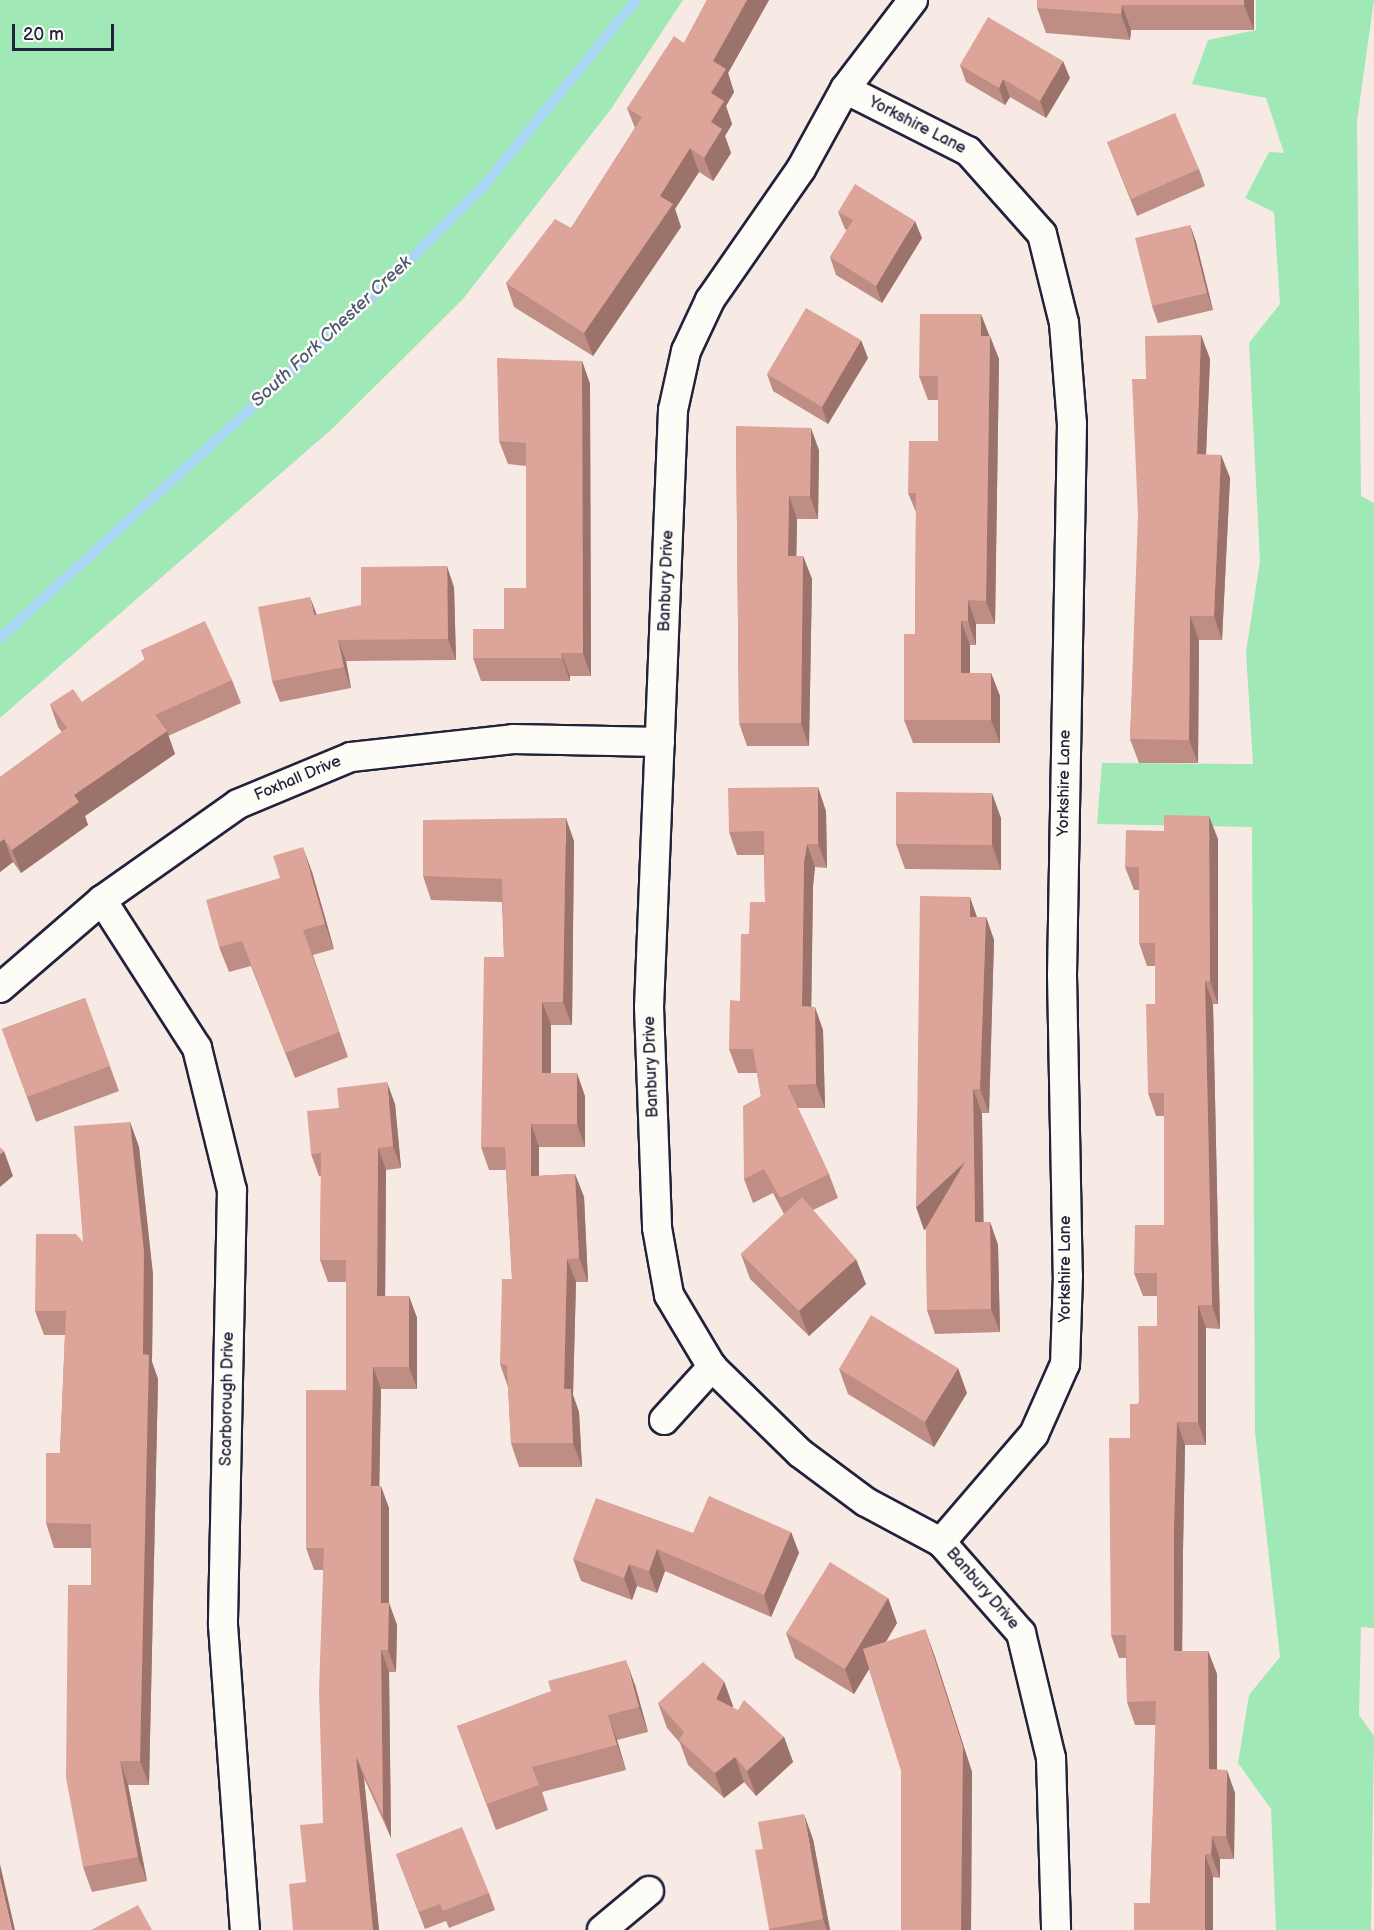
<!DOCTYPE html>
<style>
body{margin:0}
#map{position:relative;width:1374px;height:1930px;overflow:hidden;background:#f7eae4;font-family:"Balsamiq Sans",sans-serif}
div>[style]{position:absolute}
[style*='--x']{left:calc(var(--x)*1px);top:calc(var(--y)*1px);width:calc(var(--w)*1px);rotate:calc(var(--a)*1deg)}
.green>*{inset:0;background:#a0e8b6}
.stream>*{height:10px;margin:-5px;padding:0 5px;transform-origin:5px;border-radius:5px;background:#aad6f6}
.roads{filter:drop-shadow(2px 0 #22223b) drop-shadow(-2px 0 #22223b) drop-shadow(0 2px #22223b) drop-shadow(0 -2px #22223b)}
.street>*{height:28px;margin:-14px;padding:0 14px;transform-origin:14px;border-radius:14px;background:#fdfcf7}
.wall>*{inset:0;background:#be8d84}
.shaded-wall>*{inset:0;background:#9b736b}
.building>*{inset:0;background:#dda499}
span{translate:-50% -50%;white-space:nowrap;text-align:center;line-height:1.15;-webkit-text-stroke:5px #fdfcf7;paint-order:stroke}
.street-label{font-size:16px;color:#22223b}
.water-label{font-size:18px;color:#4b5873;font-style:italic}
.scale{position:absolute;left:12px;top:24px;width:102px;height:27px;box-sizing:border-box;border:3px solid #22223b;border-top:0;padding-left:8px;font-size:18px;line-height:21px;white-space:nowrap;color:#22223b;-webkit-text-stroke:4px #fdfcf7;paint-order:stroke}
</style>
<div id="map">
<div class="green">
<i style="clip-path:polygon(0 0,683px 0,611px 109px,463px 299px,333px 428px,0 718px)"></i>
<i style="clip-path:polygon(1256px 0,1374px 0,1357px 121px,1361px 496px,1374px 503px,1374px 1628px,1361px 1627px,1359px 1715px,1374px 1736px,1371px 1930px,1276px 1930px,1271px 1809px,1238px 1763px,1249px 1695px,1280px 1657px,1255px 1432px,1252px 827px,1097px 824px,1102px 763px,1253px 764px,1246px 652px,1260px 561px,1249px 343px,1280px 304px,1274px 212px,1245px 198px,1269px 152px,1284px 153px,1266px 98px,1192px 84px,1208px 40px,1256px 30px)"></i>
</div>
<div class="stream">
<i style="--x:0;--y:638;--w:510;--a:-42.46"></i>
<i style="--x:376;--y:294;--w:151;--a:-45"></i>
<i style="--x:483;--y:187;--w:242;--a:-50.7"></i>
</div>
<div class="roads">
<div class="street">
<i style="--x:913;--y:0;--w:112;--a:127.4"></i>
<i style="--x:845;--y:89;--w:91;--a:118.8"></i>
<i style="--x:801;--y:169;--w:160;--a:124.8"></i>
<i style="--x:710;--y:300;--w:56;--a:115.2"></i>
<i style="--x:686;--y:351;--w:60;--a:102.4"></i>
<i style="--x:673;--y:410;--w:597;--a:92.3"></i>
<i style="--x:649;--y:1007;--w:221;--a:87.9"></i>
<i style="--x:657;--y:1228;--w:68;--a:79.8"></i>
<i style="--x:669;--y:1295;--w:84;--a:59.2"></i>
<i style="--x:712;--y:1367;--w:123;--a:44.3"></i>
<i style="--x:800;--y:1453;--w:82;--a:36.6"></i>
<i style="--x:866;--y:1502;--w:85;--a:28.1"></i>
<i style="--x:941;--y:1542;--w:121;--a:48.7"></i>
<i style="--x:1021;--y:1633;--w:129;--a:76.5"></i>
<i style="--x:1051;--y:1758;--w:172;--a:88.3"></i>
<i style="--x:845;--y:89;--w:138;--a:26.8"></i>
<i style="--x:968;--y:151;--w:111;--a:48.3"></i>
<i style="--x:1042;--y:234;--w:92;--a:76.1"></i>
<i style="--x:1064;--y:323;--w:101;--a:85.5"></i>
<i style="--x:1072;--y:424;--w:551;--a:91.04"></i>
<i style="--x:1062;--y:975;--w:300;--a:88.9"></i>
<i style="--x:1068;--y:1275;--w:89;--a:91.9"></i>
<i style="--x:1065;--y:1364;--w:77;--a:113.9"></i>
<i style="--x:1034;--y:1434;--w:143;--a:130.7"></i>
<i style="--x:102;--y:900;--w:176;--a:57.3"></i>
<i style="--x:197;--y:1048;--w:146;--a:76.2"></i>
<i style="--x:232;--y:1190;--w:435;--a:91.2"></i>
<i style="--x:223;--y:1625;--w:306;--a:85.9"></i>
<i style="--x:0;--y:988;--w:135;--a:-40.8"></i>
<i style="--x:102;--y:900;--w:166;--a:-35.2"></i>
<i style="--x:238;--y:804;--w:122;--a:-22.6"></i>
<i style="--x:351;--y:757;--w:163;--a:-6.3"></i>
<i style="--x:513;--y:739;--w:147;--a:1.2"></i>
<i style="--x:664;--y:1420;--w:72;--a:-47.8"></i>
<i style="--x:602;--y:1930;--w:61;--a:-39.7"></i>
</div>
</div>
<div class="wall">
<i style="clip-path:polygon(707px 0,769px 0,728px 73px,734px 92px,726px 106px,732px 124px,725px 136px,731px 153px,713px 181px,699px 172px,675px 209px,681px 227px,593px 356px,514px 307px,506px 283px,571px 228px,635px 128px,627px 108px,684px 43px)"></i>
<i style="clip-path:polygon(1254px 0,1254px 30px,1131px 30px,1130px 40px,1046px 33px,1037px 8px)"></i>
<i style="clip-path:polygon(960px 65px,1070px 78px,1046px 118px,1010px 97px,1005px 105px,966px 82px)"></i>
<i style="clip-path:polygon(1107px 142px,1199px 169px,1205px 186px,1137px 216px)"></i>
<i style="clip-path:polygon(838px 212px,922px 238px,882px 303px,836px 275px,830px 257px,847px 230px,845px 229px)"></i>
<i style="clip-path:polygon(1190px 225px,1196px 242px,1213px 310px,1158px 323px,1152px 306px)"></i>
<i style="clip-path:polygon(1201px 335px,1210px 359px,1206px 455px,1221px 455px,1230px 478px,1222px 640px,1199px 640px,1198px 763px,1139px 763px,1130px 739px,1146px 379px)"></i>
<i style="clip-path:polygon(989px 336px,999px 359px,995px 624px,976px 624px,976px 645px,970px 645px,970px 673px,991px 673px,1000px 696px,1000px 743px,913px 743px,904px 720px,915px 634px,916px 512px,908px 493px,938px 441px,938px 400px,928px 400px,919px 376px)"></i>
<i style="clip-path:polygon(868px 358px,828px 424px,773px 391px,767px 374px)"></i>
<i style="clip-path:polygon(582px 361px,590px 384px,591px 676px,570px 676px,570px 681px,481px 681px,473px 658px,504px 629px,526px 588px,526px 466px,508px 464px,499px 441px)"></i>
<i style="clip-path:polygon(736px 426px,819px 450px,818px 519px,797px 519px,796px 556px,803px 556px,812px 579px,809px 746px,747px 746px,739px 723px)"></i>
<i style="clip-path:polygon(454px 587px,456px 660px,346px 661px,351px 688px,280px 702px,272px 681px,317px 615px)"></i>
<i style="clip-path:polygon(141px 650px,232px 680px,241px 703px,168px 736px,175px 754px,85px 816px,88px 825px,21px 873px,13px 862px,0 872px,0 777px,62px 732px,58px 727px,50px 704px,82px 702px,145px 660px)"></i>
<i style="clip-path:polygon(826px 811px,827px 868px,815px 867px,813px 886px,811px 1006px,823px 1030px,825px 1108px,798px 1108px,829px 1174px,838px 1198px,813px 1210px,866px 1284px,809px 1336px,750px 1279px,741px 1254px,784px 1214px,773px 1193px,753px 1203px,744px 1179px,761px 1096px,757px 1073px,738px 1073px,729px 1049px,740px 1001px,749px 934px,765px 902px,764px 855px,737px 855px,729px 832px)"></i>
<i style="clip-path:polygon(1001px 818px,1001px 870px,905px 869px,896px 844px)"></i>
<i style="clip-path:polygon(1218px 839px,1218px 1004px,1213px 1004px,1220px 1329px,1206px 1328px,1206px 1445px,1185px 1445px,1183px 1551px,1182px 1651px,1208px 1651px,1217px 1674px,1217px 1769px,1235px 1793px,1234px 1859px,1220px 1859px,1220px 1878px,1213px 1877px,1213px 1930px,1150px 1903px,1156px 1725px,1135px 1725px,1127px 1702px,1126px 1658px,1119px 1658px,1111px 1635px,1130px 1438px,1157px 1326px,1157px 1296px,1143px 1296px,1134px 1273px,1164px 1225px,1164px 1116px,1156px 1116px,1148px 1093px,1155px 1004px,1155px 966px,1147px 966px,1139px 943px,1139px 890px,1134px 890px,1125px 867px)"></i>
<i style="clip-path:polygon(574px 841px,572px 1025px,551px 1025px,551px 1073px,585px 1096px,585px 1147px,539px 1147px,539px 1176px,575px 1174px,584px 1197px,588px 1282px,576px 1282px,573px 1395px,579px 1412px,582px 1467px,519px 1467px,511px 1443px,508px 1387px,500px 1364px,512px 1279px,506px 1170px,489px 1170px,481px 1147px,504px 957px,502px 902px,431px 900px,423px 876px)"></i>
<i style="clip-path:polygon(312px 872px,334px 949px,313px 955px,348px 1057px,295px 1078px,251px 966px,229px 972px,219px 947px)"></i>
<i style="clip-path:polygon(977px 917px,986px 917px,994px 940px,989px 1113px,982px 1113px,983px 1222px,990px 1222px,998px 1245px,1000px 1332px,935px 1334px,927px 1310px,926px 1229px,924px 1230px)"></i>
<i style="clip-path:polygon(85px 998px,119px 1091px,36px 1122px,2px 1029px)"></i>
<i style="clip-path:polygon(395px 1104px,401px 1168px,386px 1170px,385px 1296px,409px 1296px,417px 1318px,417px 1389px,381px 1389px,379px 1486px,389px 1508px,389px 1603px,397px 1625px,396px 1672px,389px 1672px,391px 1838px,364px 1778px,379px 1930px,293px 1930px,323px 1823px,323px 1570px,314px 1570px,306px 1548px,346px 1390px,346px 1282px,328px 1282px,320px 1260px,321px 1176px,319px 1176px,311px 1154px,339px 1108px)"></i>
<i style="clip-path:polygon(130px 1122px,139px 1147px,153px 1275px,152px 1362px,158px 1379px,149px 1785px,128px 1785px,147px 1881px,92px 1892px,83px 1867px,91px 1585px,91px 1548px,54px 1548px,46px 1523px,60px 1453px,65px 1335px,44px 1335px,35px 1311px,83px 1242px)"></i>
<i style="clip-path:polygon(839px 1369px,967px 1393px,934px 1447px,848px 1394px)"></i>
<i style="clip-path:polygon(791px 1532px,799px 1553px,771px 1617px,665px 1571px,657px 1593px,637px 1586px,632px 1600px,581px 1581px,573px 1559px,693px 1533px)"></i>
<i style="clip-path:polygon(888px 1598px,897px 1623px,886px 1642px,934px 1654px,972px 1772px,971px 1930px,901px 1930px,901px 1770px,869px 1669px,854px 1694px,795px 1658px,786px 1633px)"></i>
<i style="clip-path:polygon(635px 1685px,648px 1732px,617px 1740px,626px 1770px,542px 1792px,548px 1810px,496px 1830px,457px 1726px)"></i>
<i style="clip-path:polygon(658px 1703px,733px 1706px,732px 1708px,784px 1737px,793px 1762px,756px 1796px,744px 1782px,724px 1798px,688px 1765px,680px 1743px,667px 1728px)"></i>
<i style="clip-path:polygon(813px 1839px,830px 1930px,769px 1930px,769px 1929px)"></i>
<i style="clip-path:polygon(396px 1854px,489px 1893px,495px 1910px,449px 1928px,446px 1921px,425px 1929px)"></i>
</div>
<div class="shaded-wall">
<i style="clip-path:polygon(747px 0,769px 0,728px 73px,734px 92px,726px 106px,732px 124px,725px 136px,731px 153px,713px 181px,704px 158px,713px 61px)"></i>
<i style="clip-path:polygon(1244px 0,1254px 0,1254px 30px,1244px 5px)"></i>
<i style="clip-path:polygon(1122px 5px,1131px 30px,1130px 40px,1121px 14px)"></i>
<i style="clip-path:polygon(1063px 61px,1070px 78px,1046px 118px,1040px 101px)"></i>
<i style="clip-path:polygon(1003px 79px,1010px 97px,1005px 105px,999px 88px)"></i>
<i style="clip-path:polygon(690px 148px,699px 172px,675px 209px,681px 227px,593px 356px,584px 333px,660px 196px)"></i>
<i style="clip-path:polygon(915px 221px,922px 238px,882px 303px,876px 286px)"></i>
<i style="clip-path:polygon(1190px 225px,1196px 242px,1213px 310px,1207px 293px)"></i>
<i style="clip-path:polygon(981px 314px,990px 337px,981px 336px)"></i>
<i style="clip-path:polygon(1201px 335px,1210px 359px,1205px 478px,1197px 454px)"></i>
<i style="clip-path:polygon(990px 336px,999px 359px,995px 624px,986px 601px)"></i>
<i style="clip-path:polygon(861px 340px,868px 358px,828px 424px,822px 407px)"></i>
<i style="clip-path:polygon(582px 361px,590px 384px,591px 676px,583px 653px)"></i>
<i style="clip-path:polygon(811px 428px,819px 450px,818px 519px,810px 496px)"></i>
<i style="clip-path:polygon(1221px 455px,1230px 478px,1222px 640px,1214px 616px)"></i>
<i style="clip-path:polygon(789px 496px,797px 519px,796px 578px,788px 556px)"></i>
<i style="clip-path:polygon(803px 556px,812px 579px,809px 746px,801px 723px)"></i>
<i style="clip-path:polygon(447px 566px,454px 587px,456px 660px,448px 639px)"></i>
<i style="clip-path:polygon(310px 597px,318px 618px,314px 615px)"></i>
<i style="clip-path:polygon(968px 600px,976px 624px,976px 645px,968px 621px)"></i>
<i style="clip-path:polygon(1190px 616px,1199px 640px,1198px 763px,1189px 740px)"></i>
<i style="clip-path:polygon(961px 621px,970px 645px,970px 696px,961px 673px)"></i>
<i style="clip-path:polygon(338px 640px,346px 661px,351px 688px,344px 667px)"></i>
<i style="clip-path:polygon(561px 653px,570px 676px,570px 681px,562px 658px)"></i>
<i style="clip-path:polygon(991px 673px,1000px 696px,1000px 743px,991px 720px)"></i>
<i style="clip-path:polygon(167px 731px,175px 754px,85px 816px,88px 825px,21px 873px,12px 850px,74px 795px)"></i>
<i style="clip-path:polygon(818px 787px,826px 811px,827px 868px,818px 844px)"></i>
<i style="clip-path:polygon(992px 793px,1001px 818px,1001px 870px,992px 845px)"></i>
<i style="clip-path:polygon(1209px 816px,1218px 839px,1218px 1004px,1210px 981px)"></i>
<i style="clip-path:polygon(566px 818px,574px 841px,572px 1025px,563px 1002px)"></i>
<i style="clip-path:polygon(4px 839px,13px 862px,0 872px,0 842px)"></i>
<i style="clip-path:polygon(807px 844px,815px 867px,813px 886px,811px 1029px,802px 1006px,804px 863px)"></i>
<i style="clip-path:polygon(303px 847px,312px 872px,334px 949px,325px 924px)"></i>
<i style="clip-path:polygon(970px 897px,978px 920px,970px 917px)"></i>
<i style="clip-path:polygon(986px 917px,994px 940px,989px 1113px,980px 1089px)"></i>
<i style="clip-path:polygon(1205px 981px,1213px 1004px,1220px 1329px,1212px 1305px)"></i>
<i style="clip-path:polygon(542px 1002px,551px 1025px,551px 1096px,542px 1073px)"></i>
<i style="clip-path:polygon(815px 1007px,823px 1030px,825px 1108px,816px 1084px)"></i>
<i style="clip-path:polygon(577px 1073px,585px 1096px,585px 1147px,577px 1124px)"></i>
<i style="clip-path:polygon(387px 1082px,395px 1104px,401px 1168px,393px 1146px)"></i>
<i style="clip-path:polygon(973px 1089px,982px 1113px,984px 1245px,975px 1222px)"></i>
<i style="clip-path:polygon(130px 1122px,139px 1147px,153px 1275px,152px 1362px,158px 1379px,149px 1785px,140px 1761px,143px 1354px)"></i>
<i style="clip-path:polygon(531px 1124px,539px 1147px,539px 1200px,531px 1176px)"></i>
<i style="clip-path:polygon(378px 1148px,386px 1170px,385px 1318px,377px 1296px)"></i>
<i style="clip-path:polygon(4px 1151px,13px 1176px,0 1187px,0 1154px)"></i>
<i style="clip-path:polygon(965px 1162px,974px 1185px,924px 1230px,916px 1207px)"></i>
<i style="clip-path:polygon(575px 1174px,584px 1197px,588px 1282px,579px 1258px)"></i>
<i style="clip-path:polygon(990px 1222px,998px 1245px,1000px 1332px,991px 1309px)"></i>
<i style="clip-path:polygon(567px 1259px,576px 1282px,573px 1395px,579px 1412px,582px 1467px,573px 1443px,564px 1389px)"></i>
<i style="clip-path:polygon(856px 1259px,866px 1284px,809px 1336px,799px 1311px)"></i>
<i style="clip-path:polygon(409px 1296px,417px 1318px,417px 1389px,409px 1367px)"></i>
<i style="clip-path:polygon(1198px 1305px,1206px 1328px,1206px 1445px,1198px 1422px)"></i>
<i style="clip-path:polygon(373px 1367px,381px 1389px,379px 1508px,371px 1486px)"></i>
<i style="clip-path:polygon(958px 1368px,967px 1393px,934px 1447px,925px 1422px)"></i>
<i style="clip-path:polygon(1177px 1422px,1185px 1445px,1183px 1551px,1182px 1674px,1174px 1651px,1174px 1528px)"></i>
<i style="clip-path:polygon(381px 1486px,389px 1508px,389px 1603px,397px 1625px,396px 1672px,388px 1650px,381px 1603px)"></i>
<i style="clip-path:polygon(791px 1532px,799px 1553px,771px 1617px,764px 1595px)"></i>
<i style="clip-path:polygon(657px 1549px,665px 1571px,657px 1593px,649px 1571px)"></i>
<i style="clip-path:polygon(629px 1564px,637px 1586px,632px 1600px,624px 1578px)"></i>
<i style="clip-path:polygon(888px 1598px,897px 1623px,854px 1694px,845px 1669px)"></i>
<i style="clip-path:polygon(925px 1629px,934px 1654px,972px 1772px,971px 1930px,961px 1930px)"></i>
<i style="clip-path:polygon(381px 1650px,389px 1672px,391px 1838px,383px 1816px)"></i>
<i style="clip-path:polygon(1208px 1651px,1217px 1674px,1217px 1792px,1209px 1769px)"></i>
<i style="clip-path:polygon(626px 1660px,635px 1685px,648px 1732px,639px 1707px)"></i>
<i style="clip-path:polygon(724px 1681px,733px 1706px,725px 1724px,716px 1699px)"></i>
<i style="clip-path:polygon(608px 1715px,617px 1740px,626px 1770px,617px 1745px)"></i>
<i style="clip-path:polygon(784px 1737px,793px 1762px,756px 1796px,747px 1771px)"></i>
<i style="clip-path:polygon(356px 1756px,364px 1778px,379px 1930px,373px 1930px)"></i>
<i style="clip-path:polygon(735px 1757px,744px 1782px,724px 1798px,715px 1773px)"></i>
<i style="clip-path:polygon(120px 1761px,128px 1785px,147px 1881px,138px 1857px)"></i>
<i style="clip-path:polygon(1227px 1770px,1235px 1793px,1234px 1859px,1226px 1836px)"></i>
<i style="clip-path:polygon(804px 1814px,813px 1839px,830px 1930px,827px 1930px,823px 1919px)"></i>
<i style="clip-path:polygon(1212px 1836px,1220px 1859px,1220px 1878px,1211px 1854px)"></i>
<i style="clip-path:polygon(1205px 1854px,1213px 1877px,1213px 1930px,1205px 1930px)"></i>
<i style="clip-path:polygon(0 1864px,15px 1930px,12px 1930px,0 1878px)"></i>
</div>
<div class="building">
<i style="clip-path:polygon(707px 0,747px 0,713px 61px,726px 69px,711px 93px,724px 101px,711px 122px,722px 129px,704px 158px,690px 148px,660px 196px,673px 204px,584px 333px,506px 283px,555px 219px,571px 228px,642px 117px,627px 108px,674px 36px,684px 43px)"></i>
<i style="clip-path:polygon(1037px 0,1244px 0,1244px 5px,1122px 5px,1121px 14px,1037px 8px)"></i>
<i style="clip-path:polygon(988px 17px,1063px 61px,1040px 101px,1003px 79px,999px 88px,960px 65px)"></i>
<i style="clip-path:polygon(1175px 113px,1199px 169px,1131px 199px,1107px 142px)"></i>
<i style="clip-path:polygon(855px 184px,915px 221px,876px 286px,830px 257px,853px 220px,838px 212px)"></i>
<i style="clip-path:polygon(1190px 225px,1207px 293px,1152px 306px,1135px 238px)"></i>
<i style="clip-path:polygon(806px 308px,861px 340px,822px 407px,767px 374px)"></i>
<i style="clip-path:polygon(920px 314px,981px 314px,981px 336px,990px 336px,986px 601px,968px 600px,968px 621px,961px 621px,961px 673px,991px 673px,991px 720px,904px 720px,904px 634px,915px 634px,916px 493px,908px 493px,909px 441px,938px 441px,938px 376px,919px 376px)"></i>
<i style="clip-path:polygon(1201px 335px,1197px 454px,1221px 455px,1214px 616px,1190px 616px,1189px 740px,1130px 739px,1138px 515px,1132px 379px,1146px 379px,1145px 336px)"></i>
<i style="clip-path:polygon(497px 358px,582px 361px,583px 653px,561px 653px,562px 658px,473px 658px,473px 629px,504px 629px,504px 588px,526px 588px,526px 443px,499px 441px)"></i>
<i style="clip-path:polygon(736px 426px,811px 428px,810px 496px,789px 496px,788px 556px,803px 556px,801px 723px,739px 723px)"></i>
<i style="clip-path:polygon(447px 566px,448px 639px,338px 640px,344px 667px,272px 681px,258px 607px,310px 597px,314px 615px,361px 605px,361px 567px)"></i>
<i style="clip-path:polygon(205px 621px,232px 680px,155px 715px,167px 731px,74px 795px,79px 802px,12px 850px,4px 839px,0 842px,0 777px,67px 728px,50px 704px,73px 689px,82px 702px,145px 659px,141px 650px)"></i>
<i style="clip-path:polygon(818px 787px,818px 844px,807px 844px,804px 863px,802px 1006px,815px 1007px,816px 1084px,787px 1085px,829px 1174px,780px 1198px,764px 1169px,744px 1179px,743px 1106px,761px 1096px,753px 1049px,729px 1049px,730px 1000px,740px 1001px,741px 934px,749px 934px,750px 902px,765px 902px,764px 831px,729px 832px,728px 788px)"></i>
<i style="clip-path:polygon(896px 792px,992px 793px,992px 845px,896px 844px)"></i>
<i style="clip-path:polygon(1164px 815px,1209px 816px,1210px 981px,1205px 981px,1212px 1305px,1198px 1305px,1198px 1422px,1177px 1422px,1174px 1528px,1174px 1651px,1208px 1651px,1209px 1769px,1227px 1770px,1226px 1836px,1212px 1836px,1211px 1854px,1205px 1854px,1205px 1930px,1134px 1930px,1134px 1903px,1150px 1903px,1156px 1701px,1127px 1702px,1126px 1635px,1111px 1635px,1109px 1438px,1130px 1438px,1130px 1404px,1139px 1404px,1138px 1326px,1157px 1326px,1157px 1273px,1134px 1273px,1135px 1225px,1164px 1225px,1164px 1093px,1148px 1093px,1146px 1004px,1155px 1004px,1155px 943px,1139px 943px,1139px 867px,1125px 867px,1126px 830px,1164px 831px)"></i>
<i style="clip-path:polygon(566px 818px,563px 1002px,542px 1002px,542px 1073px,577px 1073px,577px 1124px,531px 1124px,531px 1176px,575px 1174px,579px 1258px,567px 1259px,564px 1389px,571px 1389px,573px 1443px,511px 1443px,507px 1365px,500px 1364px,502px 1279px,512px 1279px,505px 1147px,481px 1147px,484px 957px,504px 957px,502px 879px,423px 876px,423px 820px)"></i>
<i style="clip-path:polygon(303px 847px,325px 924px,303px 930px,339px 1032px,285px 1053px,242px 941px,219px 947px,206px 900px,280px 878px,273px 856px)"></i>
<i style="clip-path:polygon(920px 896px,970px 897px,970px 917px,986px 917px,980px 1089px,973px 1089px,975px 1222px,990px 1222px,991px 1309px,927px 1310px,926px 1228px,965px 1162px,916px 1207px)"></i>
<i style="clip-path:polygon(85px 998px,110px 1066px,27px 1097px,2px 1029px)"></i>
<i style="clip-path:polygon(387px 1082px,393px 1146px,378px 1148px,377px 1296px,409px 1296px,409px 1367px,373px 1367px,371px 1486px,381px 1486px,381px 1603px,389px 1603px,388px 1650px,381px 1650px,383px 1816px,356px 1756px,373px 1930px,293px 1930px,289px 1884px,306px 1882px,300px 1825px,323px 1823px,319px 1690px,324px 1548px,306px 1548px,306px 1390px,346px 1390px,346px 1260px,320px 1260px,321px 1153px,311px 1154px,307px 1111px,339px 1108px,337px 1088px)"></i>
<i style="clip-path:polygon(130px 1122px,144px 1251px,143px 1354px,149px 1355px,140px 1761px,120px 1761px,138px 1857px,83px 1867px,66px 1778px,68px 1585px,91px 1585px,91px 1524px,46px 1523px,46px 1453px,60px 1453px,66px 1311px,35px 1311px,36px 1234px,76px 1234px,83px 1242px,74px 1126px)"></i>
<i style="clip-path:polygon(0 1147px,4px 1151px,0 1154px)"></i>
<i style="clip-path:polygon(802px 1197px,856px 1259px,799px 1311px,741px 1254px)"></i>
<i style="clip-path:polygon(871px 1315px,958px 1368px,925px 1422px,839px 1369px)"></i>
<i style="clip-path:polygon(709px 1496px,791px 1532px,764px 1595px,657px 1549px,649px 1571px,629px 1564px,624px 1578px,573px 1559px,596px 1498px,693px 1533px)"></i>
<i style="clip-path:polygon(830px 1562px,888px 1598px,845px 1669px,786px 1633px)"></i>
<i style="clip-path:polygon(925px 1629px,963px 1747px,961px 1930px,901px 1930px,901px 1770px,863px 1649px)"></i>
<i style="clip-path:polygon(626px 1660px,639px 1707px,608px 1715px,617px 1745px,532px 1767px,539px 1785px,487px 1804px,457px 1726px,551px 1691px,548px 1681px)"></i>
<i style="clip-path:polygon(703px 1662px,724px 1681px,716px 1699px,738px 1710px,744px 1700px,784px 1737px,747px 1771px,735px 1757px,715px 1773px,679px 1740px,684px 1732px,658px 1703px)"></i>
<i style="clip-path:polygon(804px 1814px,823px 1919px,769px 1929px,755px 1850px,763px 1849px,758px 1822px)"></i>
<i style="clip-path:polygon(462px 1827px,489px 1893px,443px 1911px,440px 1904px,419px 1912px,396px 1854px)"></i>
<i style="clip-path:polygon(0 1878px,12px 1930px,0 1930px)"></i>
<i style="clip-path:polygon(138px 1905px,152px 1930px,91px 1930px)"></i>
</div>
<div class="street-label">
<span style="left:917px;top:126px;rotate:27deg">Yorkshire Lane</span>
<span style="left:667px;top:581px;rotate:-88deg">Banbury Drive</span>
<span style="left:298px;top:779px;rotate:-23deg">Foxhall Drive</span>
<span style="left:1065px;top:783px;rotate:-89deg">Yorkshire Lane</span>
<span style="left:652px;top:1067px;rotate:-92deg">Banbury Drive</span>
<span style="left:1066px;top:1269px;rotate:-90deg">Yorkshire Lane</span>
<span style="left:228px;top:1399px;rotate:-89deg">Scarborough Drive</span>
<span style="left:982px;top:1589px;rotate:49deg">Banbury Drive</span>
</div>
<div class="water-label">
<span style="left:332px;top:332px;rotate:-43deg">South Fork Chester Creek</span>
</div>
<div class="scale">20 m</div>
</div>
